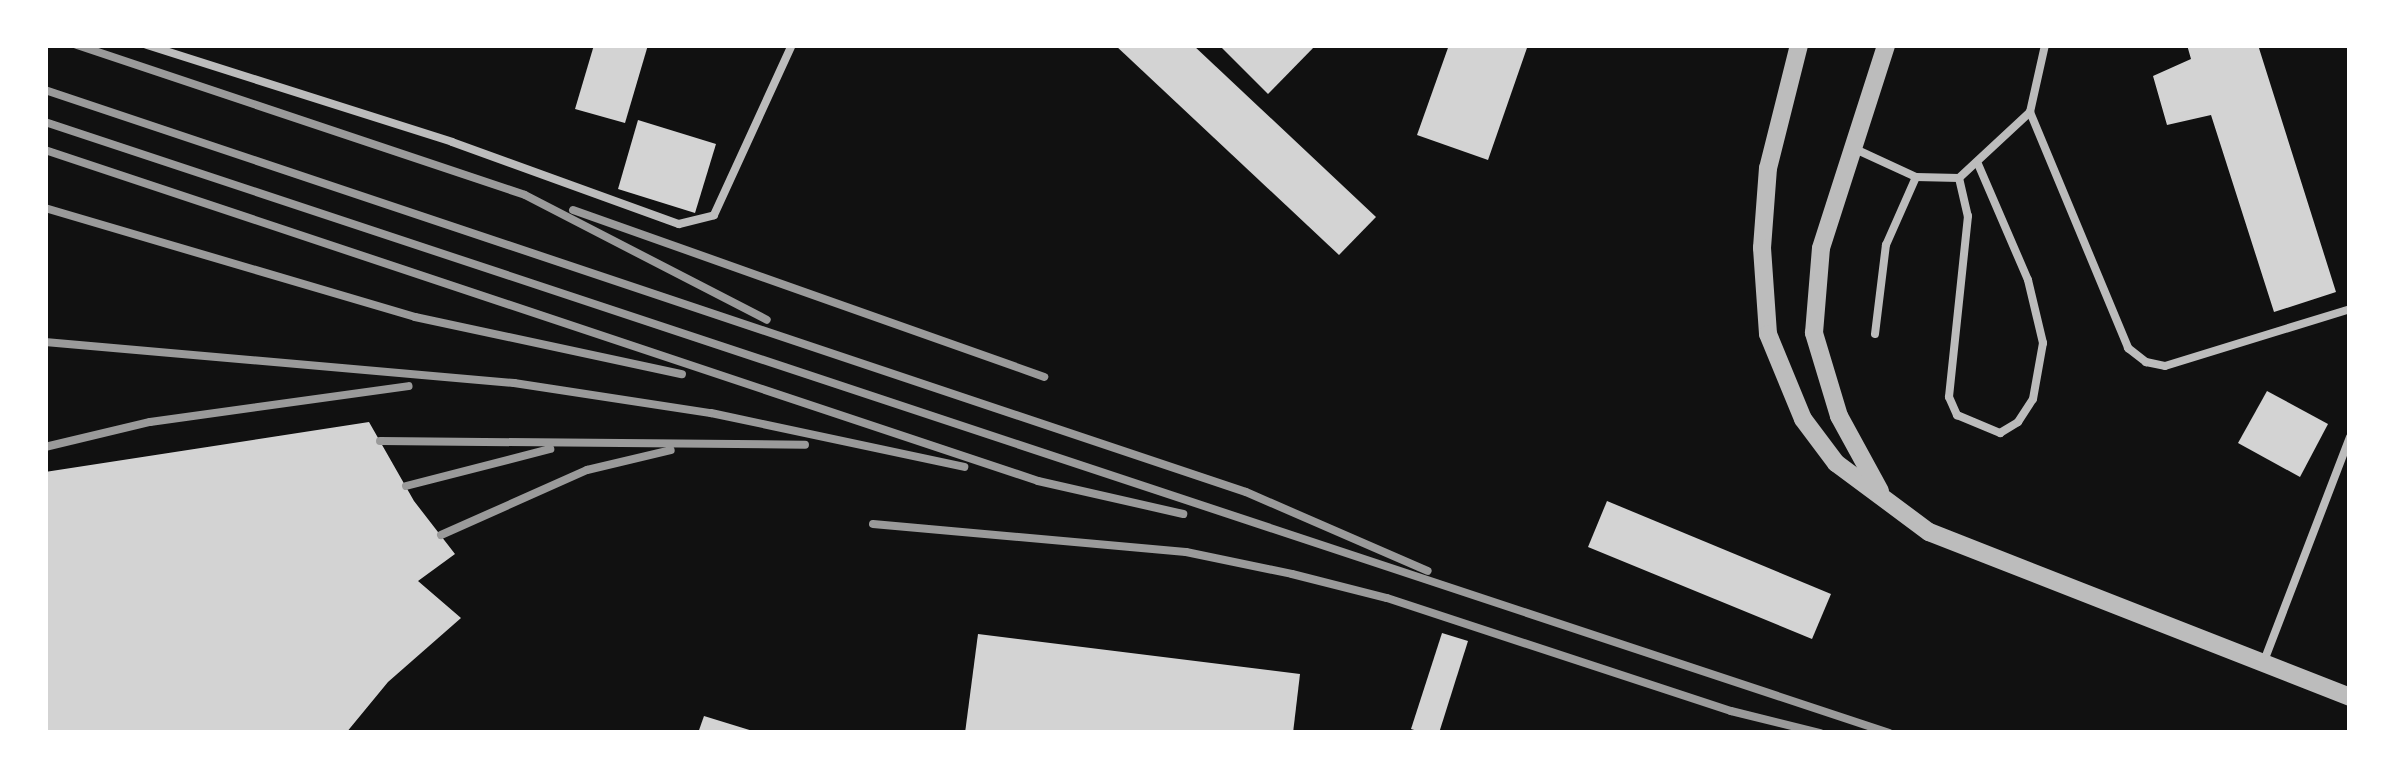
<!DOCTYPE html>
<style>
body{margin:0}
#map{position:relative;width:2395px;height:778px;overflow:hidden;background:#111;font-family:"Work Sans",sans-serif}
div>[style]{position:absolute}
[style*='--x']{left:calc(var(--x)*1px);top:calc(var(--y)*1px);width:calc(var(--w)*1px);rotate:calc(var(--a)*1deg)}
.building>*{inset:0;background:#d3d3d3}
.service>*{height:8px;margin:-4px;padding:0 4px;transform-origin:4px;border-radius:4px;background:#bcbcbc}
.tertiary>*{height:18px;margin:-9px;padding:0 9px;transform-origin:9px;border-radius:9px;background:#bcbcbc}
.rail>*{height:8px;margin:-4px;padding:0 4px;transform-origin:4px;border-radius:4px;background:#9a9a9a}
span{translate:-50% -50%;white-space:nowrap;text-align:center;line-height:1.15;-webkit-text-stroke:8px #fff;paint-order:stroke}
.frame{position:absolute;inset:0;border:48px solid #fff;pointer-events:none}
</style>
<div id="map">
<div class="building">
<i style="clip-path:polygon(594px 45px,648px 45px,625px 123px,575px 109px)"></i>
<i style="clip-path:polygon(1115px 45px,1193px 45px,1376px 217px,1339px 255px)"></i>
<i style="clip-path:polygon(1219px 45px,1316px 45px,1268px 94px)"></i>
<i style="clip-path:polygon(1449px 45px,1528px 45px,1488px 160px,1417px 135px)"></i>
<i style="clip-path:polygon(2187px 45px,2258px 45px,2336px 292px,2274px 312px,2211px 115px,2167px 125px,2153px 76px,2191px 59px)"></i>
<i style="clip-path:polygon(638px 120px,716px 144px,695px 213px,618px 189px)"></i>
<i style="clip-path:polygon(2267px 391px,2328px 424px,2300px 477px,2238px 443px)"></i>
<i style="clip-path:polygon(369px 422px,414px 501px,455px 554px,418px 581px,461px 618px,388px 682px,346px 733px,45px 733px,45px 472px)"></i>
<i style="clip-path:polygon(1607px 501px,1831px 594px,1812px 639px,1588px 547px)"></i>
<i style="clip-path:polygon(1442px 633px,1468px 641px,1439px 733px,1424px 733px,1411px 729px)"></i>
<i style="clip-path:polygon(978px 634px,1300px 674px,1293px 733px,965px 733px)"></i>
<i style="clip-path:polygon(704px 716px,756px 732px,755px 733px,698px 733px)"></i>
</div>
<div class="service">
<i style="--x:147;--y:45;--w:320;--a:17.6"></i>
<i style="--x:452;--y:142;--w:241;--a:19.9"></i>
<i style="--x:679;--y:224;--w:36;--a:-14"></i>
<i style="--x:714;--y:215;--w:187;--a:-65.4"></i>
<i style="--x:2045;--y:45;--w:69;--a:102.6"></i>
<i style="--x:2030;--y:112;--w:256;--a:67.4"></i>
<i style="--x:2128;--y:348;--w:23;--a:38"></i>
<i style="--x:2146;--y:362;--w:19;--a:12"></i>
<i style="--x:2165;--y:366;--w:194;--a:-17.1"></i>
<i style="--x:1853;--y:148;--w:69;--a:24.7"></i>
<i style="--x:1916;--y:177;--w:43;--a:1.3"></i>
<i style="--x:1959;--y:178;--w:97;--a:-42.9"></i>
<i style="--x:1959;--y:178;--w:39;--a:77"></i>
<i style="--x:1968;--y:216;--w:182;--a:96"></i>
<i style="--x:1949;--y:397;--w:20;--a:66"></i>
<i style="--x:1957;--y:415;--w:47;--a:22.7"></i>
<i style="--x:2000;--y:433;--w:21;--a:-31"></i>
<i style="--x:2018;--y:422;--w:27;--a:-57"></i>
<i style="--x:2033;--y:399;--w:57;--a:-79.9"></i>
<i style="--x:2043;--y:343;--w:65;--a:-103.4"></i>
<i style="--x:2028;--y:280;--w:126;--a:-113.3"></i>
<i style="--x:1875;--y:334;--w:90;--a:-83"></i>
<i style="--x:1886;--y:245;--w:74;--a:-66.2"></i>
<i style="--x:2264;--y:661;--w:240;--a:-69"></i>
</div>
<div class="tertiary">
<i style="--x:1799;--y:45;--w:127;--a:104.1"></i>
<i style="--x:1768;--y:168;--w:80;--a:94.3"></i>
<i style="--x:1762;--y:248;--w:86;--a:86"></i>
<i style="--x:1768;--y:334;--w:92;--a:67.6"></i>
<i style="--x:1803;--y:419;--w:55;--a:53.1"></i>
<i style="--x:1836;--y:463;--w:116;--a:36.6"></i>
<i style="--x:1929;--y:532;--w:452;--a:21.4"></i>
<i style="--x:1880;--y:491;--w:85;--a:-118.7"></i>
<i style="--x:1839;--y:416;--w:87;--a:-106.8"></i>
<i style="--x:1814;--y:333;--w:85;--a:-85.3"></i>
<i style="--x:1821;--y:248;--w:213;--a:-72.2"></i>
</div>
<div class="rail">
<i style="--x:77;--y:45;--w:472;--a:18.5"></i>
<i style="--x:525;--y:195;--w:272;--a:27.3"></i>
<i style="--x:45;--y:90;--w:1266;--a:18.51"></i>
<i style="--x:1246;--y:492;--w:198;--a:23.5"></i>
<i style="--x:45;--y:122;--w:1943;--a:18.33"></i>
<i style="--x:45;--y:150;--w:1047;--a:18.43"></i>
<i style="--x:1038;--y:481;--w:149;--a:12.8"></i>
<i style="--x:45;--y:208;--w:386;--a:16.4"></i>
<i style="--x:415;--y:317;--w:273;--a:12.1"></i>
<i style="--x:573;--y:210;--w:500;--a:19.5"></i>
<i style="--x:45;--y:342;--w:471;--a:5"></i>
<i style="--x:514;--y:383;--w:199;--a:8.7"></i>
<i style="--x:711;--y:413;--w:259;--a:12"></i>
<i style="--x:380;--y:441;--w:425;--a:0.5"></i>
<i style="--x:45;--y:447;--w:108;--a:-13.4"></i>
<i style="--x:150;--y:422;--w:261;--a:-7.9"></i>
<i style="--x:406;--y:486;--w:149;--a:-14.4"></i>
<i style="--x:873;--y:524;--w:314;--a:5.1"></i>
<i style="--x:1186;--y:552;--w:108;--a:11.7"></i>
<i style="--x:1292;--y:574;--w:98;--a:14.2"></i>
<i style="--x:1387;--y:598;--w:362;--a:18.2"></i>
<i style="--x:1731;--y:711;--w:92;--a:13.9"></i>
<i style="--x:441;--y:535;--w:160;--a:-24"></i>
<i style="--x:587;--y:470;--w:86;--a:-13.4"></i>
</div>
<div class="frame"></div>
</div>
